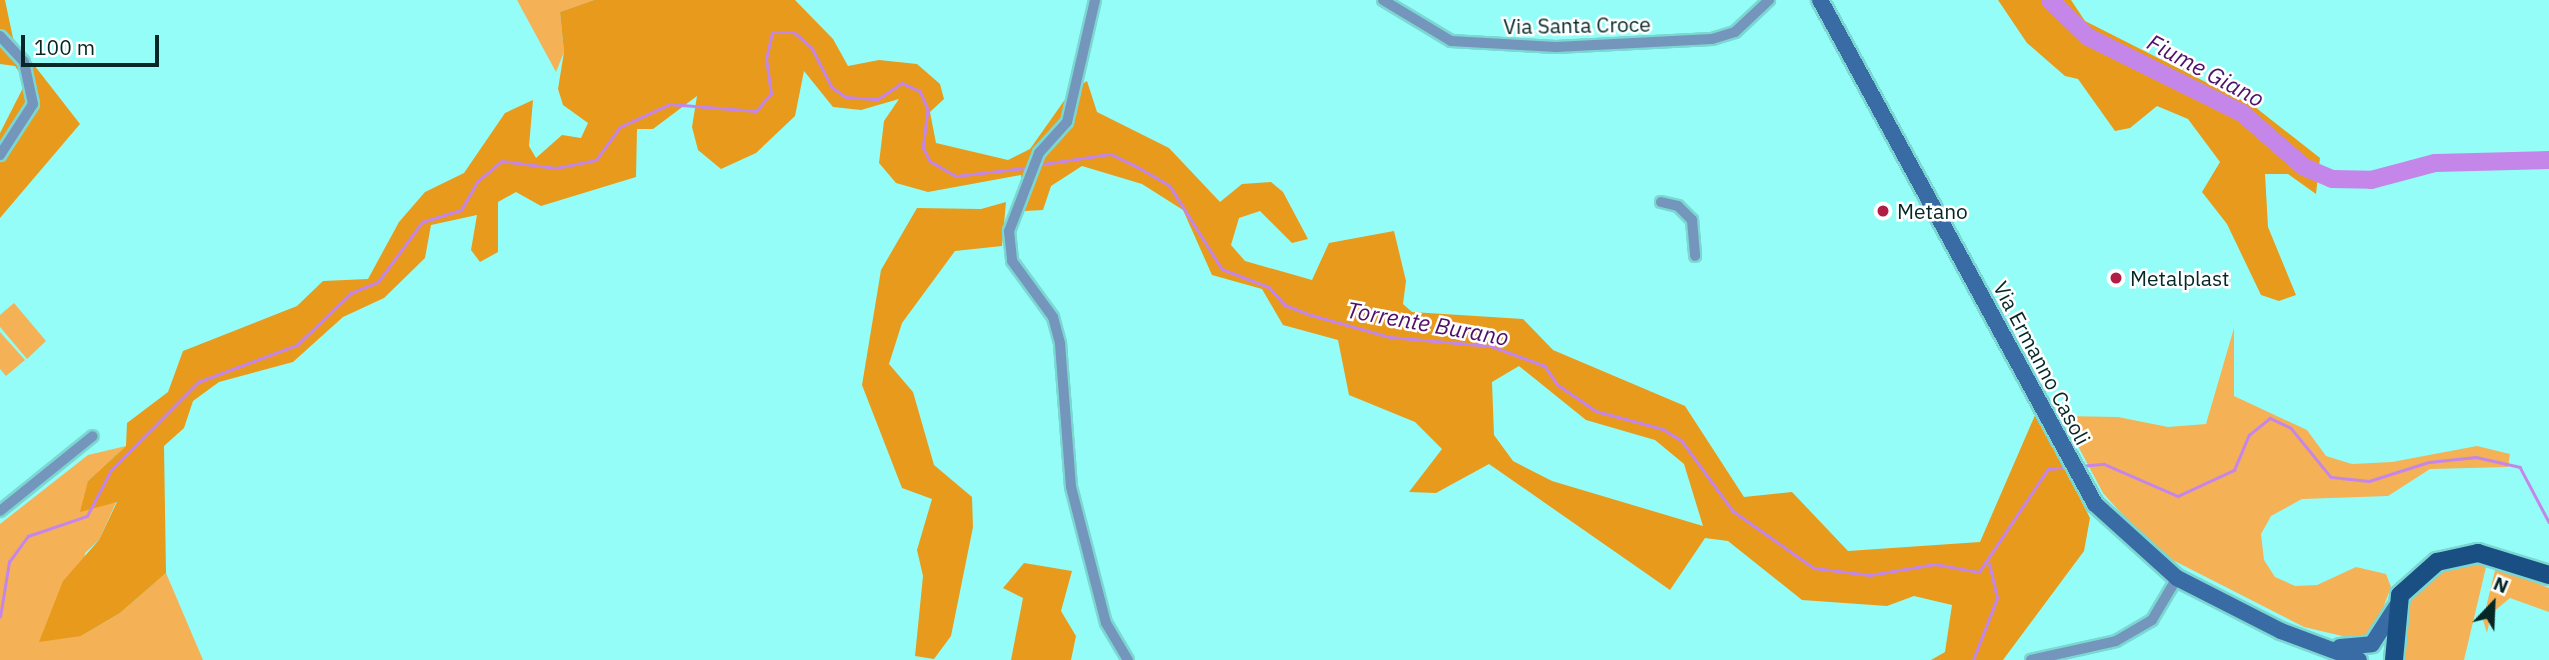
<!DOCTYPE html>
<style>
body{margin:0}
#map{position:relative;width:2549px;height:660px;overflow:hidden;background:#95fdf8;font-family:"IBM Plex Sans",sans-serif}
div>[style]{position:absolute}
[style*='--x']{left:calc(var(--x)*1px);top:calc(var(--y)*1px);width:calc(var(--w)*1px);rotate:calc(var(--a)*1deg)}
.green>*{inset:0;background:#f4b156}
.forest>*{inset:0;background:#e79a1c}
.stream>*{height:2.5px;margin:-1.25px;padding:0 1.25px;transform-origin:1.25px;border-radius:1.25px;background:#c586ea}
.river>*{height:18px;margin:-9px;padding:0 9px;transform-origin:9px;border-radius:9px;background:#c586ea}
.roads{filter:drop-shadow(2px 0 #7bd7d2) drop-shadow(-2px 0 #7bd7d2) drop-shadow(0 2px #7bd7d2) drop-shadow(0 -2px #7bd7d2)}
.minor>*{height:10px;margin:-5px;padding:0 5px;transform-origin:5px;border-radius:5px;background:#7495bc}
.secondary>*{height:16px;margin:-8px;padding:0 8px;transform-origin:8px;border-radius:8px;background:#396ca4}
.primary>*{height:18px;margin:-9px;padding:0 9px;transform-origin:9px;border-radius:9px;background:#1a4f84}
.dots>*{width:19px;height:19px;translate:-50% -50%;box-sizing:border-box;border:4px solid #fff;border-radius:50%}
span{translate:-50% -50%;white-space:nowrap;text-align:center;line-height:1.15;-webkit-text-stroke:5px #fff;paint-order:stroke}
.street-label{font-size:21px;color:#052827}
.poi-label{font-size:21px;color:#052827}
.left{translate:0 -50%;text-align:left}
.water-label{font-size:23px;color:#4e116b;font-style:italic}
.north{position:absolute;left:2458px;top:569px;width:70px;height:70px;-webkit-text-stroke:5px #fff;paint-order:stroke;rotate:23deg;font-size:19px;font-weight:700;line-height:28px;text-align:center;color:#052827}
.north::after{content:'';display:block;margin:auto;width:24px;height:32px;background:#052827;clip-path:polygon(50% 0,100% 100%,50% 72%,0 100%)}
.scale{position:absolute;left:21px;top:35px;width:138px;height:32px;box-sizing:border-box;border:4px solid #052827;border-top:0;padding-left:9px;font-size:21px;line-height:24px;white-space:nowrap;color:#052827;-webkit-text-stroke:5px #fff;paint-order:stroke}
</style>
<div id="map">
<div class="green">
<i style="clip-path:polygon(517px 0,594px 0,560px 12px,564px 52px,556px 72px)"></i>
<i style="clip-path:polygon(14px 303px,46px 341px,27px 359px,0 327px,0 315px)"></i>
<i style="clip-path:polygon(2234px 328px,2234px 396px,2307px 430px,2326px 456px,2352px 464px,2392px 462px,2477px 446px,2510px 454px,2508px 467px,2430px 469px,2388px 496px,2302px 499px,2271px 516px,2261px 534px,2264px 560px,2275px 577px,2295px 586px,2317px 585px,2356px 567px,2386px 574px,2391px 587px,2374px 632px,2355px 639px,2304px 627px,2155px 551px,2103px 493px,2062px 416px,2118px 417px,2168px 427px,2206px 424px)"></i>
<i style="clip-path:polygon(0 332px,25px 360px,6px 376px,0 369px)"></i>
<i style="clip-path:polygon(126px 446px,88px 481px,117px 500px,99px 540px,85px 553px,81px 636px,120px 613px,166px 573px,203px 660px,0 660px,0 524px,88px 455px)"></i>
<i style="clip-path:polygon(2487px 563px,2464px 660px,2401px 660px,2407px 607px,2417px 588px,2457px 564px)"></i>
<i style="clip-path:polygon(2496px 566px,2549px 588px,2549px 612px,2510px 598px,2491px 614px,2487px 633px,2483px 620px)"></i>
</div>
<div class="forest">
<i style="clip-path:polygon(0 0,5px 0,13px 38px,80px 124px,0 218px,0 133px,26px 82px,15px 66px,0 64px)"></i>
<i style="clip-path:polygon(evenodd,594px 0,795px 0,833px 39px,848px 66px,879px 60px,917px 64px,940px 84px,944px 99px,930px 112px,936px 143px,1008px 160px,1030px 149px,1071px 91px,1087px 81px,1097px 112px,1169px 148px,1220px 202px,1242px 184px,1271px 182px,1283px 192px,1308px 239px,1292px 243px,1260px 211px,1239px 218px,1231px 245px,1245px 261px,1312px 280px,1329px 243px,1394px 231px,1406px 281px,1403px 304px,1412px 312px,1523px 319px,1553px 350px,1685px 406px,1744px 497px,1792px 492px,1848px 551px,1980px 542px,2036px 413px,2090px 518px,2084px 551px,2003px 660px,1931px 660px,1945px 652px,1952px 605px,1914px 596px,1887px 606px,1802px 600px,1728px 541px,1705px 538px,1670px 590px,1489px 464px,1436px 493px,1409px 492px,1442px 449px,1415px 422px,1349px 395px,1338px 340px,1283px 325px,1262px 289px,1212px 275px,1183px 210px,1142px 184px,1082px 166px,1051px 186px,1043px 210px,1025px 211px,1021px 175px,928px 192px,896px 183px,879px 163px,884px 121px,899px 99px,861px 110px,833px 107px,804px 71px,795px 116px,756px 153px,721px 169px,698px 150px,692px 127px,697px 96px,653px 129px,637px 129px,636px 177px,541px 206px,516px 192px,498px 202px,498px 252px,480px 262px,471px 250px,477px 215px,431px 225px,425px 258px,384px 298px,343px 317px,293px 362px,219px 382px,193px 401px,184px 428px,164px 446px,166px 573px,120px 613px,81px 636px,39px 642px,63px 581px,99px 540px,117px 502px,80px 512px,88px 481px,126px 446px,127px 423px,168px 392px,183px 351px,297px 306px,323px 281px,368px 279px,399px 222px,425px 192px,464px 173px,505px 113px,533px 100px,529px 146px,536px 158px,562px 135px,581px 138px,588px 123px,563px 105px,558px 89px,564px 52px,560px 12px,594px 0,1519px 366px,1586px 420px,1655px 440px,1684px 464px,1703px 526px,1552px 481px,1513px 461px,1494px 435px,1492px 382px,1519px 366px)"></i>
<i style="clip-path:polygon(1998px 0,2071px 0,2085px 21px,2255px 107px,2320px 158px,2316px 194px,2288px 174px,2265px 174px,2268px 227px,2296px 295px,2279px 301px,2261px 295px,2227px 224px,2202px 192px,2220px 162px,2188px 119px,2157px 106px,2130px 128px,2115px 131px,2078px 79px,2065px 76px,2027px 43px)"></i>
<i style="clip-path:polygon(1006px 202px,1002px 246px,955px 251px,902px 323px,889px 364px,913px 392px,934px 465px,972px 497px,973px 527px,951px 636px,934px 659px,915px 656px,923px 576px,917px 550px,932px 499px,902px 488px,862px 385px,881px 270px,917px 208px,981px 209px)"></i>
<i style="clip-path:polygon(1024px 563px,1072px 571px,1061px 611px,1076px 636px,1071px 660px,1011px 660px,1023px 598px,1003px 588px)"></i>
</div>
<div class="stream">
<i style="--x:1037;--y:165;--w:75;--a:-8.5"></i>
<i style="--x:1111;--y:154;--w:28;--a:26"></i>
<i style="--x:1136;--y:166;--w:39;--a:30"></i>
<i style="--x:1170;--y:186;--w:98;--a:57.9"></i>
<i style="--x:1222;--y:269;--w:50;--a:21"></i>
<i style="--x:1269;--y:287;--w:24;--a:48"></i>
<i style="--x:1285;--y:305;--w:25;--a:21"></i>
<i style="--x:1308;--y:314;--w:85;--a:15.7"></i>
<i style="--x:1390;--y:337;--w:101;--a:5.1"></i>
<i style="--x:1491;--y:346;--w:58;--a:20.3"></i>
<i style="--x:1545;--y:366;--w:22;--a:56"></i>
<i style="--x:1557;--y:384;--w:47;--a:34.7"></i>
<i style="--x:1596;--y:411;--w:69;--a:15"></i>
<i style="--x:1663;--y:429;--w:22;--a:32"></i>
<i style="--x:1682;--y:441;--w:87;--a:53.9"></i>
<i style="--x:1733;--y:511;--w:99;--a:35.1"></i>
<i style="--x:1814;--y:568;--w:56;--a:7.1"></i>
<i style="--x:1870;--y:575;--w:66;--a:-9.6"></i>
<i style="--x:1935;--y:564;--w:45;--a:10.3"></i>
<i style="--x:1979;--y:572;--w:124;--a:-56.2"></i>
<i style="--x:2048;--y:469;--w:22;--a:-5"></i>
<i style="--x:2080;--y:466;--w:24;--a:-5"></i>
<i style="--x:2104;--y:464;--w:81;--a:23.4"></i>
<i style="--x:2178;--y:496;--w:62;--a:-24.9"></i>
<i style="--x:2234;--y:470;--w:38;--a:-67"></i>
<i style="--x:2249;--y:435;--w:27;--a:-39"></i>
<i style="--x:2270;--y:418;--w:23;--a:25"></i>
<i style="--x:2291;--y:428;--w:63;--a:50.8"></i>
<i style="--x:2331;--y:477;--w:38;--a:6"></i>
<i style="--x:2369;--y:481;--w:63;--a:-17.6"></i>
<i style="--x:2429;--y:462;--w:47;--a:-6.1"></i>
<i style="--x:2476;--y:457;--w:45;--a:12.8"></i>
<i style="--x:2520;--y:467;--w:62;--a:62.2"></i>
<i style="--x:0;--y:617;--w:56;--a:-80.7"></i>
<i style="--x:9;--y:562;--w:32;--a:-54"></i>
<i style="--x:28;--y:536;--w:62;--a:-18.7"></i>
<i style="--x:87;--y:516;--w:52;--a:-62.4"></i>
<i style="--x:111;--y:470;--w:124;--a:-45.3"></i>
<i style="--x:198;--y:382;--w:106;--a:-20.5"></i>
<i style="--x:297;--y:345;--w:75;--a:-43.9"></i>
<i style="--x:351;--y:293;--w:29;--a:-22"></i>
<i style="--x:378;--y:282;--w:74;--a:-53.7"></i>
<i style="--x:422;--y:222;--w:41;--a:-17.1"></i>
<i style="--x:461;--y:210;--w:34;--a:-60"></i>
<i style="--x:478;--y:181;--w:31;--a:-40"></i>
<i style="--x:502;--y:161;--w:54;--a:7.4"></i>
<i style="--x:556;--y:168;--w:41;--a:-11.3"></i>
<i style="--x:596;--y:160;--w:41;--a:-54"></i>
<i style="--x:620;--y:127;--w:55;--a:-24.7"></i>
<i style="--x:670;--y:104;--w:86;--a:4.7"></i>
<i style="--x:756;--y:111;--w:23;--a:-49"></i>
<i style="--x:771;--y:94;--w:35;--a:-98"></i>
<i style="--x:766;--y:59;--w:27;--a:-77"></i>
<i style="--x:772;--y:33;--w:23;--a:0"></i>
<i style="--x:795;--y:33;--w:23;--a:41"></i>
<i style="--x:812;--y:48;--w:44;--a:62.9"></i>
<i style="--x:832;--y:87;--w:17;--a:36"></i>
<i style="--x:846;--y:97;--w:32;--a:4"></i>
<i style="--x:878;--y:99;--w:29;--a:-34"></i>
<i style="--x:902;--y:83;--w:20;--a:24"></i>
<i style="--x:920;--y:91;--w:20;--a:66"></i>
<i style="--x:928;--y:109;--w:38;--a:97"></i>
<i style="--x:923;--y:147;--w:16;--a:63"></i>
<i style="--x:930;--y:161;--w:30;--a:30"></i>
<i style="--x:956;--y:176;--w:76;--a:-6.8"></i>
<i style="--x:1973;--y:660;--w:66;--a:-68.8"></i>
<i style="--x:1997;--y:598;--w:35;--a:-103"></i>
</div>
<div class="river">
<i style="--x:2050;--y:0;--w:53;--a:44.2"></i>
<i style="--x:2088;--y:37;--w:172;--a:26.3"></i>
<i style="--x:2242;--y:113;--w:82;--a:41.1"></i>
<i style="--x:2304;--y:167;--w:30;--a:23"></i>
<i style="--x:2332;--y:179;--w:39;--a:1"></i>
<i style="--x:2371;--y:180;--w:66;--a:-14.9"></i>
<i style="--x:2435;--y:163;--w:114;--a:-1.5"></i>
</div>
<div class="roads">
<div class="minor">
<i style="--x:1095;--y:0;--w:125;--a:102.9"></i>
<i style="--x:1067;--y:122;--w:42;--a:132.1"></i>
<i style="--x:1039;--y:153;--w:84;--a:111"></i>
<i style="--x:1009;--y:231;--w:30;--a:84"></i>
<i style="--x:1012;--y:261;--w:69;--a:53.8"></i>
<i style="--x:1053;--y:317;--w:28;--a:75"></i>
<i style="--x:1060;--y:344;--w:143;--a:85.6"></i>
<i style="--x:1071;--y:487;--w:140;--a:75.6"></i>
<i style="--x:1106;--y:623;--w:43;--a:59.3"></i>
<i style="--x:1383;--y:0;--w:79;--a:31.1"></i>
<i style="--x:1451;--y:41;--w:105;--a:3.3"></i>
<i style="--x:1556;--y:47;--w:156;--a:-2.9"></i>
<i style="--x:1712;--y:39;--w:24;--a:-17"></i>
<i style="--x:1735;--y:32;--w:47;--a:-43.3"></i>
<i style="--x:0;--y:36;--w:35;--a:47"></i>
<i style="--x:24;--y:62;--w:43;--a:77.9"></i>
<i style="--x:33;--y:104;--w:61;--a:122.9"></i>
<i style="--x:1661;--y:202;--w:17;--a:13"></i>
<i style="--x:1678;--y:206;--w:20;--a:45"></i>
<i style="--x:1692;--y:220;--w:36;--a:85"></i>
<i style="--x:0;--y:511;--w:119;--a:-38.9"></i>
<i style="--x:2031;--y:660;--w:87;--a:-12.6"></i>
<i style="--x:2116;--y:641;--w:42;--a:-30.3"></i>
<i style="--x:2152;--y:620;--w:49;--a:-59.2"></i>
</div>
<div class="secondary">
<i style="--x:1820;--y:0;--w:574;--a:61.38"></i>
<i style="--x:2095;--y:504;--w:110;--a:42.1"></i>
<i style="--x:2177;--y:578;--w:117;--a:27"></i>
<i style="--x:2281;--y:631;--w:83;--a:20.4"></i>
<i style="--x:2340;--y:647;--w:32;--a:-5"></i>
<i style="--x:2372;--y:644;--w:44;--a:-57"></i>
</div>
<div class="primary">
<i style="--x:2394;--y:660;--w:65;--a:-84.7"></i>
<i style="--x:2400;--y:595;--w:50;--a:-41.7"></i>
<i style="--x:2437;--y:562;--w:42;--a:-12.4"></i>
<i style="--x:2478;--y:553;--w:74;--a:17.2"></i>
</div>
</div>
<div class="dots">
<i style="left:1883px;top:211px;background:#b01e46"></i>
<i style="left:2116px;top:278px;background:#b01e46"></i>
</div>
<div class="street-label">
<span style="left:1577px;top:25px;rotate:-1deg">Via Santa Croce</span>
<span style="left:2042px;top:363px;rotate:62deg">Via Ermanno Casoli</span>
</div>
<div class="poi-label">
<span class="left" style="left:1897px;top:211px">Metano</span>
<span class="left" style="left:2130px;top:278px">Metalplast</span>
</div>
<div class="water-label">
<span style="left:2206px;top:70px;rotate:28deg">Fiume Giano</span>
<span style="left:1428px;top:323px;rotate:10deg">Torrente Burano</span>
</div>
<div class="north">N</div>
<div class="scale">100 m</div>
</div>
